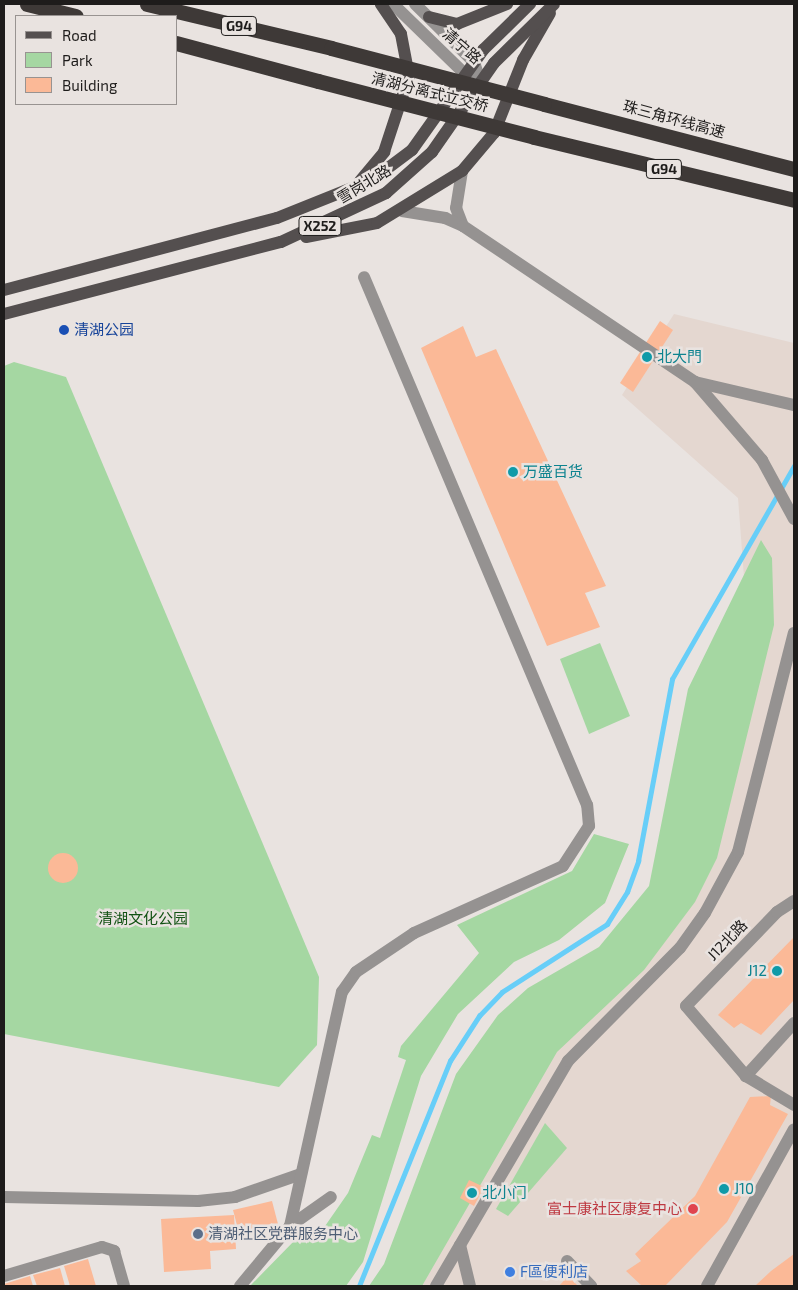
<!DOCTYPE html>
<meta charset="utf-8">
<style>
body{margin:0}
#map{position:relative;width:798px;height:1290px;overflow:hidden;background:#e9e3e0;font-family:"Exo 2","Noto Sans SC",sans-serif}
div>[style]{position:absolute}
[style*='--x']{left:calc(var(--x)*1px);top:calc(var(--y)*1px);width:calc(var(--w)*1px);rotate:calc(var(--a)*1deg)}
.built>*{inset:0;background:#e4d7d0}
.green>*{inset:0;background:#a5d7a2}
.stream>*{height:4.5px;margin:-2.25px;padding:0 2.25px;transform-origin:2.25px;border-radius:2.25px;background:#67cef8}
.building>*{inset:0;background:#fbb997}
.round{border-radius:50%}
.minor>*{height:12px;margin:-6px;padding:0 6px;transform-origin:6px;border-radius:6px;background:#959291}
.tertiary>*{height:12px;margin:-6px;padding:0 6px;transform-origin:6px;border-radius:6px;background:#959291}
.primary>*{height:12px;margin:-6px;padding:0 6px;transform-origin:6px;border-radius:6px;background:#544f4f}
.motorway>*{height:15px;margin:-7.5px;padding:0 7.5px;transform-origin:7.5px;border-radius:7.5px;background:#3e3937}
.motorway-bridge>*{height:15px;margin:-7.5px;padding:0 7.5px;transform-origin:7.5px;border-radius:7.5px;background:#3e3937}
.dots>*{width:14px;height:14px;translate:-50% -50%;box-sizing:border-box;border:2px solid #e9e3e0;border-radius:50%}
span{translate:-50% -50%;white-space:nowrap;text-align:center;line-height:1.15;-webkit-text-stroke:5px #e9e3e0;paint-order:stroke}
.shield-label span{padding:1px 4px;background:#e9e3e0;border:1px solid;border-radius:4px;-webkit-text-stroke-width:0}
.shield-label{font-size:14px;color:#1e1c1b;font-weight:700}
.street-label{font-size:15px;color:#1e1c1b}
.transit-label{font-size:15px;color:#164399}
.left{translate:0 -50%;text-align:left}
.culture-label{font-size:15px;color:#0d838f}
.right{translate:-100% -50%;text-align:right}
.park-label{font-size:15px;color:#125213}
.health-label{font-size:15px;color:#be3a42}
.service-label{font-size:15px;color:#4e5e75}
.shop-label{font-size:15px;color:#366cbe}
.frame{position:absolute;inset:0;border:5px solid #1e1c1b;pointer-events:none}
.legend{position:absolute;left:15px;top:15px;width:162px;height:90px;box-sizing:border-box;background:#e9e3e0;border:1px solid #989391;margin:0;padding:6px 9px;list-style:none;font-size:15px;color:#1e1c1b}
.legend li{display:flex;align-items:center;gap:10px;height:25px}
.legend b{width:25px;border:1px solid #989391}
</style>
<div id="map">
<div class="built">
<i style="clip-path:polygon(674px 314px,794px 343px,794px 1286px,387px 1286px,504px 1058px,677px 900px,749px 643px,738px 498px,622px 395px)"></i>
</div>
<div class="green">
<i style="clip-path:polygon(14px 362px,66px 377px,319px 977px,317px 1045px,279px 1087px,4px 1034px,4px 366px)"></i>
<i style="clip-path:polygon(761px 540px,772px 558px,774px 625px,717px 858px,695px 902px,644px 970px,557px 1052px,422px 1286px,369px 1286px,384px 1264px,456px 1074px,498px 1015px,528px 988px,599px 947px,649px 886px,688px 689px)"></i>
<i style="clip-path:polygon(600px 643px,630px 716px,589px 734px,560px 659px)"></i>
<i style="clip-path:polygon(594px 834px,629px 844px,605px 903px,559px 940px,514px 962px,458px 1014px,421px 1076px,363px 1262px,346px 1286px,250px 1286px,296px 1239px,323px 1229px,348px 1193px,372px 1135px,380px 1138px,406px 1060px,398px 1057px,401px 1046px,479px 953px,457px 925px,572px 871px)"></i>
<i style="clip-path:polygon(545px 1123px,567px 1148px,508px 1216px,496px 1209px)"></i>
</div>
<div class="stream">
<i style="--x:359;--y:1286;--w:243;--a:-68"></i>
<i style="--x:450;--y:1061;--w:54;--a:-57.2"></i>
<i style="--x:479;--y:1016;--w:33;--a:-46"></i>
<i style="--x:502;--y:992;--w:125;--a:-32.9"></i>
<i style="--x:607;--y:924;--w:38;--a:-58"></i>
<i style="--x:627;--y:892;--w:33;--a:-70"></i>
<i style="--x:638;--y:861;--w:185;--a:-79.4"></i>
<i style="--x:672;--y:679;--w:245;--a:-60.2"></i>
</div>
<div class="building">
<i style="clip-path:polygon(660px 321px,673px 330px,633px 392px,620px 383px)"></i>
<i style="clip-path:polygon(463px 326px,476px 357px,496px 349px,606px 586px,585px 593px,600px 627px,547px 646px,421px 348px)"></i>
<i class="round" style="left:48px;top:853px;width:30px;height:30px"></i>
<i style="clip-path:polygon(794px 937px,794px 1000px,761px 1035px,741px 1023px,734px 1028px,718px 1015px)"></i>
<i style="clip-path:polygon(771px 1096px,770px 1105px,788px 1114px,727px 1222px,665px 1286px,642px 1286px,626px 1271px,641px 1261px,635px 1254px,695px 1196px,750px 1097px)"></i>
<i style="clip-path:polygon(469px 1180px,484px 1187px,474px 1206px,460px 1198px)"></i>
<i style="clip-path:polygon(272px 1201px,278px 1224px,239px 1233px,233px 1210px)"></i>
<i style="clip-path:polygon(234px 1215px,236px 1249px,210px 1251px,211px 1269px,164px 1272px,161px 1219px)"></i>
<i style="clip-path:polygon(794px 1254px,794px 1286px,755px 1286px,771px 1271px)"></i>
<i style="clip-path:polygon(88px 1259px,96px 1286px,70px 1286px,64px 1266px)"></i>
<i style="clip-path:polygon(60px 1268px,65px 1286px,37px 1286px,33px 1275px)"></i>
<i style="clip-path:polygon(30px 1276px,33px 1286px,4px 1286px,4px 1284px)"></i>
<i style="clip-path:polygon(568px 1276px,578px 1286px,559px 1286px)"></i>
</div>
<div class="minor">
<i style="--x:794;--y:1023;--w:72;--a:132.2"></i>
<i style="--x:746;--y:1076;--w:56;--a:31.1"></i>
<i style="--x:4;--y:1197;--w:194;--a:1.2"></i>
<i style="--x:198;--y:1201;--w:37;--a:-6"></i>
<i style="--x:235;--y:1197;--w:70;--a:-19.2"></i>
<i style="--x:290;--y:1226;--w:50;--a:-35.3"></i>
<i style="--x:567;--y:1261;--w:35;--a:46"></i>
<i style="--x:4;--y:1276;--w:102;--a:-16.5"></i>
<i style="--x:102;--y:1247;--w:13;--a:18"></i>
<i style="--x:114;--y:1251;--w:36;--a:74"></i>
<i style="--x:240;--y:1286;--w:78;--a:-50.2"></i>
<i style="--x:290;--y:1226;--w:240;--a:-77.5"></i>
<i style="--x:342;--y:992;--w:24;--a:-55"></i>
<i style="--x:356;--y:972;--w:70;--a:-33.9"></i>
<i style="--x:414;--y:933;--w:163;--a:-24.2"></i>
<i style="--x:563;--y:866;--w:48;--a:-57"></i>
<i style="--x:589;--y:826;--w:21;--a:-95"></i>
<i style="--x:587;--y:805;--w:573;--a:-112.9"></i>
<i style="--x:707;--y:1286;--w:179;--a:-61"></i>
</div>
<div class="tertiary">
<i style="--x:393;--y:4;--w:100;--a:44.2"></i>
<i style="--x:465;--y:74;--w:17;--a:21"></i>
<i style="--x:415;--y:4;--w:83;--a:44.5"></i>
<i style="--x:474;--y:62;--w:9;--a:72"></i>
<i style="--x:462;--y:171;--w:37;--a:99"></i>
<i style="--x:456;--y:208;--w:19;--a:69"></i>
<i style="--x:402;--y:211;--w:44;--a:9.2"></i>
<i style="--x:445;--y:218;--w:20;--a:24"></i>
<i style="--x:463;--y:226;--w:280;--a:33.9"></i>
<i style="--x:695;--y:382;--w:103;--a:49.3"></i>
<i style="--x:762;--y:460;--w:67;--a:61.5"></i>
<i style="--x:695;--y:382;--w:102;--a:13.1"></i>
<i style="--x:746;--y:1076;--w:92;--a:-130.6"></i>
<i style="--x:686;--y:1006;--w:131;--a:-45.9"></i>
<i style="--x:777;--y:912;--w:20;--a:-33"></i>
<i style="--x:460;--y:1245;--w:42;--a:76.3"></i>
<i style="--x:436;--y:1286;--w:261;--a:-59.6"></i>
<i style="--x:568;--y:1061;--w:159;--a:-45.3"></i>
<i style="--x:680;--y:948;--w:43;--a:-54.5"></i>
<i style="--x:705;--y:913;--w:69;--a:-61.6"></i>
<i style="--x:738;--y:852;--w:226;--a:-75.7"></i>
</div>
<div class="primary">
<i style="--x:429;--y:17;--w:29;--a:14"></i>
<i style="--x:457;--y:24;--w:54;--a:-21.8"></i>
<i style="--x:360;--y:181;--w:38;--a:-50"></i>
<i style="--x:384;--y:152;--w:80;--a:-71.8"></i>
<i style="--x:409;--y:76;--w:43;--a:-100.8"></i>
<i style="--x:401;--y:34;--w:36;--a:-124"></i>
<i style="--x:306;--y:237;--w:72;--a:-11.2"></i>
<i style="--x:377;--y:223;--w:100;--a:-31.5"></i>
<i style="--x:462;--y:171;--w:50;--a:-49.9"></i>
<i style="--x:494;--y:133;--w:79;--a:-68.3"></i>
<i style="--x:523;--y:60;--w:54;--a:-60.1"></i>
<i style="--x:4;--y:290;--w:282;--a:-14.8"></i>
<i style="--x:277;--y:218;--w:102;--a:-21.8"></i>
<i style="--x:372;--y:180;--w:50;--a:-36.9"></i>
<i style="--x:412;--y:150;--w:123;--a:-54.6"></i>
<i style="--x:483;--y:50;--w:66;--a:-44.4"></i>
<i style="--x:4;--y:314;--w:286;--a:-14.6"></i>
<i style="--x:281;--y:242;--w:116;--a:-25"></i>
<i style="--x:386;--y:193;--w:62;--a:-41.7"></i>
<i style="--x:432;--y:152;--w:108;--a:-55.1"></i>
<i style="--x:494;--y:63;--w:84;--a:-44.5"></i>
</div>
<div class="motorway">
<i style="--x:27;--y:4;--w:50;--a:13.8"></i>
<i style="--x:147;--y:4;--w:189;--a:13.4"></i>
<i style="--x:176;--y:43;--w:147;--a:15"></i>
<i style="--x:544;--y:104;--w:258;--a:14.6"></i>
<i style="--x:534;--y:137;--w:268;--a:13.6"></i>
</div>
<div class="motorway-bridge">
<i style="--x:331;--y:48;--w:220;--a:14.7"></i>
<i style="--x:318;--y:81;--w:223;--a:14.5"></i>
</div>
<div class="dots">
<i style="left:64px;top:330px;background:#1a4fb4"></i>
<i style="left:647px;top:357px;background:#0f9aa8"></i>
<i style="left:513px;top:472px;background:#0f9aa8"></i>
<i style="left:777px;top:971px;background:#0f9aa8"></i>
<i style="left:724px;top:1189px;background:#0f9aa8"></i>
<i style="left:472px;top:1193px;background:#0f9aa8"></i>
<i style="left:693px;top:1209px;background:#e0444e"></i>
<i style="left:198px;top:1234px;background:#5c6f8a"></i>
<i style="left:510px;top:1272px;background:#3f7fe0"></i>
</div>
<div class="shield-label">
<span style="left:239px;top:26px">G94</span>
<span style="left:664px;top:169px">G94</span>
<span style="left:320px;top:226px">X252</span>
</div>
<div class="street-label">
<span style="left:462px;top:46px;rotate:41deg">清宁路</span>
<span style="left:430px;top:92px;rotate:14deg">清湖分离式立交桥</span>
<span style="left:674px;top:119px;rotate:15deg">珠三角环线高速</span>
<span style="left:364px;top:184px;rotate:-31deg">雪岗北路</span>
<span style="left:727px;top:940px;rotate:-46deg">J12北路</span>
</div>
<div class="transit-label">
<span class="left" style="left:74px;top:330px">清湖公园</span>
</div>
<div class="culture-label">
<span class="left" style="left:657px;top:357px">北大門</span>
<span class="left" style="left:523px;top:472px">万盛百货</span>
<span class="right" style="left:767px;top:971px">J12</span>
<span class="left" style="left:734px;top:1189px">J10</span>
<span class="left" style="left:482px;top:1193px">北小门</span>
</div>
<div class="park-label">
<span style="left:143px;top:919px">清湖文化公园</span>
</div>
<div class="health-label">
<span class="right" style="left:682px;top:1209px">富士康社区康复中心</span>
</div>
<div class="service-label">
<span class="left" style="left:208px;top:1234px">清湖社区党群服务中心</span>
</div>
<div class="shop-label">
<span class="left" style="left:520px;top:1272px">F區便利店</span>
</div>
<div class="frame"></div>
<ul class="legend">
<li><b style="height:6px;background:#544f4f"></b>Road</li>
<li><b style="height:14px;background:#a5d7a2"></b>Park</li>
<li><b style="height:14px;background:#fbb997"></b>Building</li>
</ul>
</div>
